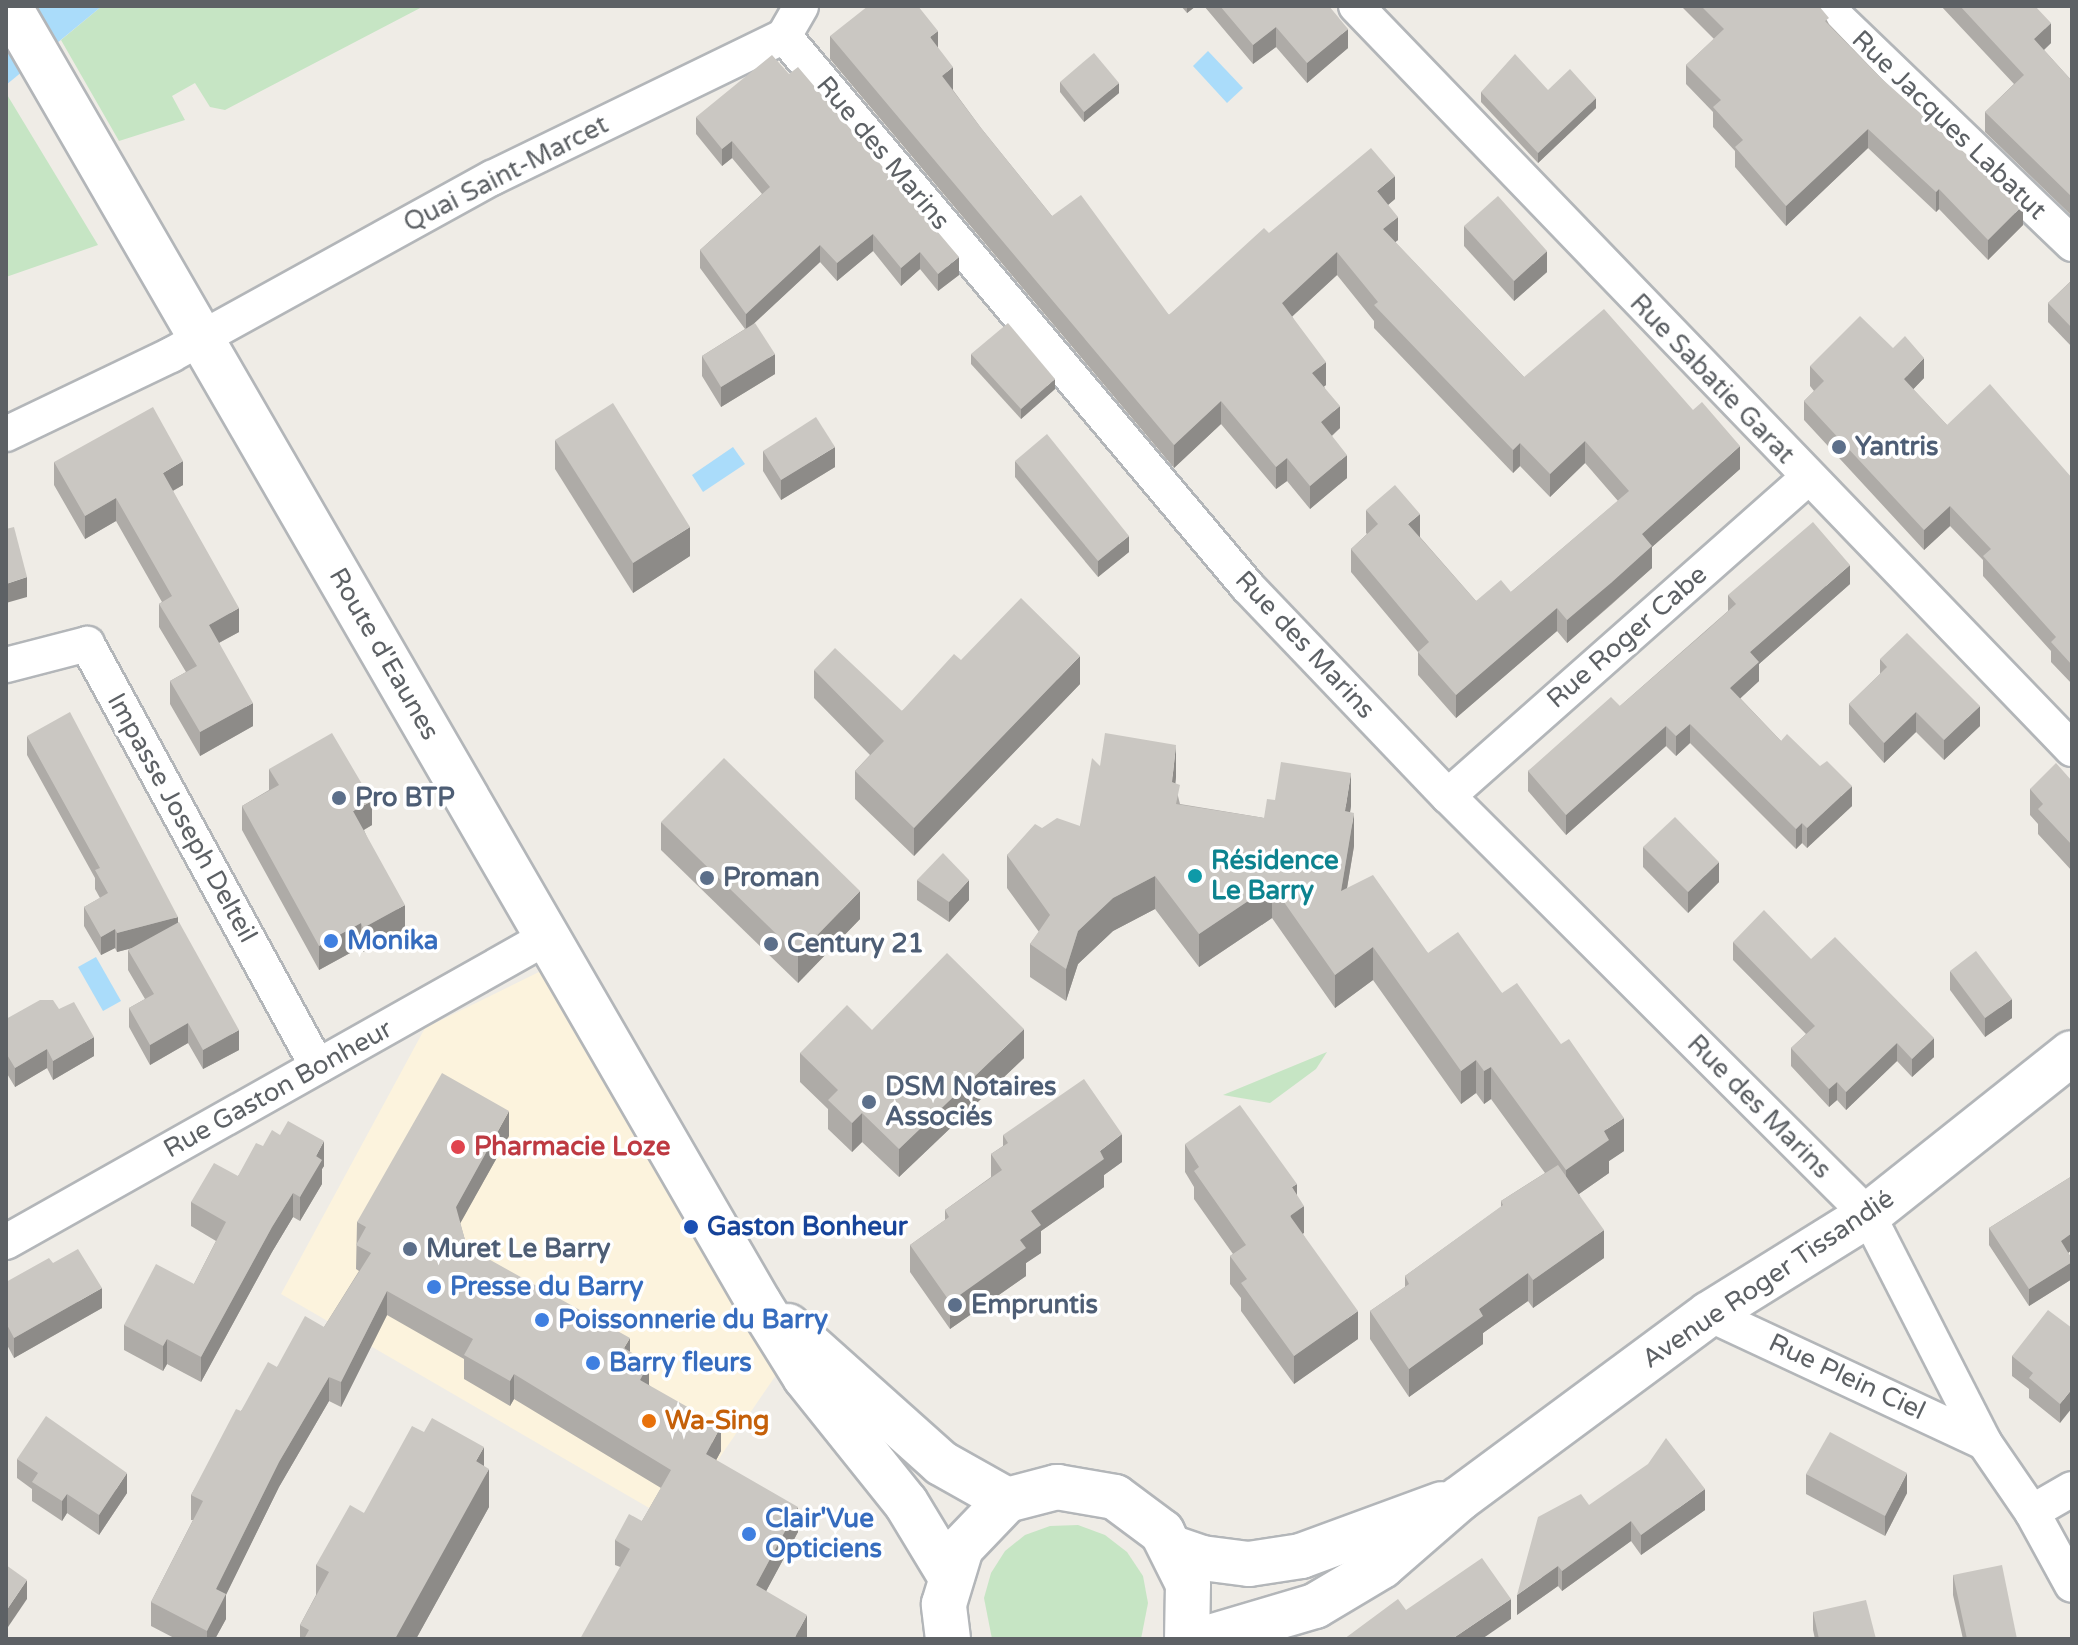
<!DOCTYPE html>
<meta charset="utf-8">
<style>
body{margin:0}
#map{position:relative;width:2078px;height:1645px;overflow:hidden;background:#efece6;font-family:"Varela Round",sans-serif}
div>[style]{position:absolute}
[style*='--x']{left:calc(var(--x)*1px);top:calc(var(--y)*1px);width:calc(var(--w)*1px);rotate:calc(var(--a)*1deg)}
.commercial>*{inset:0;background:#fcf3dd}
.green>*{inset:0;background:#c6e5c4}
.water>*{inset:0;background:#aadcfa}
.roads{filter:drop-shadow(2px 0 #b3b6b9) drop-shadow(-2px 0 #b3b6b9) drop-shadow(0 2px #b3b6b9) drop-shadow(0 -2px #b3b6b9)}
.minor>*{height:34px;margin:-17px;padding:0 17px;transform-origin:17px;border-radius:17px;background:#fff}
.secondary>*{height:44px;margin:-22px;padding:0 22px;transform-origin:22px;border-radius:22px;background:#fff}
.wall>*{inset:0;background:#aeaba7}
.shaded-wall>*{inset:0;background:#8d8b88}
.building>*{inset:0;background:#cac7c2}
.dots>*{width:22px;height:22px;translate:-50% -50%;box-sizing:border-box;border:4px solid #fff;border-radius:50%}
span{translate:-50% -50%;white-space:nowrap;text-align:center;line-height:1.15;-webkit-text-stroke:7px #fff;paint-order:stroke}
.street-label{font-size:26px;color:#5d6165}
.service-label{font-size:26px;color:#4e5e75;font-weight:700}
.left{translate:0 -50%;text-align:left}
.culture-label{font-size:26px;color:#0d838f;font-weight:700}
.shop-label{font-size:26px;color:#366cbe;font-weight:700}
.health-label{font-size:26px;color:#be3a42;font-weight:700}
.transit-label{font-size:26px;color:#164399;font-weight:700}
.food-label{font-size:26px;color:#c56008;font-weight:700}
.frame{position:absolute;inset:0;border:8px solid #5d6165;pointer-events:none}
</style>
<div id="map">
<div class="commercial">
<i style="clip-path:polygon(551px 966px,776px 1375px,675px 1523px,281px 1294px,425px 1028px)"></i>
</div>
<div class="green">
<i style="clip-path:polygon(102px 6px,424px 6px,225px 110px,210px 107px,195px 83px,172px 96px,185px 120px,119px 141px,61px 40px)"></i>
<i style="clip-path:polygon(6px 93px,98px 245px,6px 277px)"></i>
<i style="clip-path:polygon(1327px 1052px,1316px 1069px,1270px 1103px,1223px 1095px)"></i>
<i style="clip-path:polygon(1078px 1525px,1105px 1535px,1127px 1552px,1143px 1576px,1148px 1603px,1141px 1639px,992px 1639px,984px 1598px,991px 1573px,1005px 1551px,1025px 1535px,1050px 1526px)"></i>
</div>
<div class="water">
<i style="clip-path:polygon(6px 6px,102px 6px,6px 85px)"></i>
<i style="clip-path:polygon(1208px 51px,1243px 88px,1227px 103px,1193px 66px)"></i>
<i style="clip-path:polygon(733px 447px,745px 464px,703px 492px,692px 475px)"></i>
<i style="clip-path:polygon(96px 957px,121px 1001px,103px 1011px,78px 967px)"></i>
</div>
<div class="roads">
<div class="minor">
<i style="--x:1356;--y:6;--w:1032;--a:46.06"></i>
<i style="--x:1825;--y:6;--w:343;--a:43.9"></i>
<i style="--x:784;--y:36;--w:720;--a:49.9"></i>
<i style="--x:1248;--y:587;--w:289;--a:46.3"></i>
<i style="--x:1448;--y:796;--w:593;--a:44.93"></i>
<i style="--x:1868;--y:1215;--w:255;--a:62.9"></i>
<i style="--x:1984;--y:1442;--w:85;--a:55.6"></i>
<i style="--x:2032;--y:1512;--w:83;--a:61.3"></i>
<i style="--x:6;--y:434;--w:183;--a:-25.6"></i>
<i style="--x:171;--y:355;--w:367;--a:-28.9"></i>
<i style="--x:492;--y:178;--w:325;--a:-25.9"></i>
<i style="--x:784;--y:36;--w:34;--a:-60"></i>
<i style="--x:6;--y:665;--w:84;--a:-14.5"></i>
<i style="--x:87;--y:644;--w:481;--a:61.4"></i>
<i style="--x:1448;--y:796;--w:480;--a:-41.5"></i>
<i style="--x:6;--y:1242;--w:623;--a:-29.4"></i>
<i style="--x:1709;--y:1314;--w:303;--a:25"></i>
<i style="--x:2032;--y:1512;--w:46;--a:-29.9"></i>
</div>
<div class="secondary">
<i style="--x:9;--y:6;--w:1498;--a:59.96"></i>
<i style="--x:759;--y:1303;--w:87;--a:58.1"></i>
<i style="--x:805;--y:1377;--w:161;--a:51.3"></i>
<i style="--x:906;--y:1503;--w:83;--a:58.8"></i>
<i style="--x:788;--y:1326;--w:205;--a:41.8"></i>
<i style="--x:941;--y:1463;--w:76;--a:29.3"></i>
<i style="--x:1173;--y:1548;--w:31;--a:19"></i>
<i style="--x:1202;--y:1558;--w:47;--a:7.3"></i>
<i style="--x:1249;--y:1564;--w:53;--a:-8.7"></i>
<i style="--x:1301;--y:1556;--w:150;--a:-20.2"></i>
<i style="--x:948;--y:1639;--w:35;--a:-97"></i>
<i style="--x:944;--y:1604;--w:59;--a:-73.1"></i>
<i style="--x:961;--y:1548;--w:66;--a:-46.2"></i>
<i style="--x:1007;--y:1500;--w:52;--a:-14.6"></i>
<i style="--x:1057;--y:1487;--w:59;--a:9.8"></i>
<i style="--x:1115;--y:1497;--w:59;--a:36.7"></i>
<i style="--x:1162;--y:1532;--w:58;--a:63.4"></i>
<i style="--x:1188;--y:1584;--w:55;--a:91"></i>
<i style="--x:1203;--y:1639;--w:117;--a:-16.4"></i>
<i style="--x:1315;--y:1606;--w:78;--a:-30.8"></i>
<i style="--x:1382;--y:1566;--w:102;--a:-41"></i>
<i style="--x:1459;--y:1499;--w:311;--a:-36.5"></i>
<i style="--x:1709;--y:1314;--w:187;--a:-31.9"></i>
<i style="--x:1868;--y:1215;--w:260;--a:-38.5"></i>
</div>
</div>
<div class="wall">
<i style="clip-path:polygon(1181px 6px,1196px 6px,1187px 13px)"></i>
<i style="clip-path:polygon(1204px 6px,1329px 6px,1348px 48px,1307px 83px,1276px 47px,1253px 64px)"></i>
<i style="clip-path:polygon(1681px 6px,1819px 6px,1829px 24px,2023px 225px,1988px 260px,1939px 209px,1936px 212px,1868px 148px,1786px 226px,1735px 167px,1735px 151px,1713px 127px,1713px 112px,1686px 84px,1686px 65px,1714px 39px)"></i>
<i style="clip-path:polygon(1941px 6px,2035px 6px,2051px 43px,2044px 50px,2072px 81px,2072px 216px,1985px 132px,1985px 112px,2014px 84px)"></i>
<i style="clip-path:polygon(830px 36px,938px 48px,953px 90px,981px 128px,1052px 216px,1169px 315px,1269px 233px,1395px 199px,1388px 205px,1398px 240px,1395px 242px,1524px 377px,1740px 469px,1652px 547px,1652px 568px,1611px 605px,1567px 643px,1557px 631px,1456px 718px,1418px 675px,1418px 652px,1351px 572px,1351px 549px,1367px 534px,1366px 533px,1366px 510px,1420px 537px,1476px 601px,1511px 592px,1618px 501px,1585px 463px,1550px 497px,1520px 466px,1513px 473px,1374px 328px,1374px 321px,1337px 275px,1292px 316px,1326px 385px,1324px 386px,1340px 428px,1332px 436px,1347px 478px,1310px 509px,1287px 481px,1276px 489px,1221px 424px,1174px 468px,830px 59px)"></i>
<i style="clip-path:polygon(1060px 82px,1119px 93px,1084px 122px,1060px 92px)"></i>
<i style="clip-path:polygon(1548px 90px,1596px 108px,1538px 163px,1481px 102px,1481px 92px)"></i>
<i style="clip-path:polygon(696px 117px,959px 275px,938px 291px,920px 269px,901px 286px,873px 251px,837px 281px,820px 262px,754px 323px,775px 374px,721px 407px,702px 376px,702px 356px,745px 329px,700px 268px,700px 250px,762px 194px,732px 158px,722px 166px,696px 134px)"></i>
<i style="clip-path:polygon(1464px 226px,1547px 272px,1514px 301px,1464px 246px)"></i>
<i style="clip-path:polygon(2072px 280px,2072px 347px,2048px 322px,2048px 303px)"></i>
<i style="clip-path:polygon(971px 354px,1055px 389px,1021px 419px,971px 364px)"></i>
<i style="clip-path:polygon(1810px 366px,1924px 378px,1913px 389px,1947px 425px,2072px 478px,2072px 684px,2051px 662px,2051px 651px,1983px 576px,1983px 560px,1950px 526px,1924px 550px,1804px 420px,1804px 401px,1814px 391px,1810px 386px)"></i>
<i style="clip-path:polygon(555px 440px,690px 556px,633px 593px,555px 469px)"></i>
<i style="clip-path:polygon(763px 451px,835px 467px,781px 500px,763px 471px)"></i>
<i style="clip-path:polygon(1015px 461px,1129px 552px,1098px 577px,1015px 477px)"></i>
<i style="clip-path:polygon(54px 462px,183px 485px,173px 491px,239px 632px,219px 643px,253px 726px,200px 756px,170px 704px,170px 681px,186px 672px,159px 627px,159px 604px,162px 602px,116px 521px,85px 539px,54px 485px)"></i>
<i style="clip-path:polygon(1850px 584px,1759px 664px,1759px 681px,1740px 698px,1781px 741px,1852px 806px,1807px 848px,1802px 843px,1796px 849px,1690px 743px,1676px 756px,1666px 746px,1566px 835px,1528px 791px,1528px 771px,1620px 706px,1728px 611px,1728px 595px)"></i>
<i style="clip-path:polygon(1880px 659px,1980px 726px,1944px 760px,1916px 732px,1884px 763px,1849px 724px,1849px 704px,1880px 674px)"></i>
<i style="clip-path:polygon(961px 660px,1080px 684px,914px 856px,855px 799px,855px 771px,870px 755px,814px 698px,814px 670px,902px 711px)"></i>
<i style="clip-path:polygon(27px 736px,178px 922px,239px 1050px,203px 1069px,188px 1043px,150px 1065px,129px 1027px,129px 1008px,145px 999px,128px 970px,128px 950px,132px 948px,117px 952px,115px 948px,101px 955px,84px 926px,84px 907px,100px 898px,95px 889px,95px 878px,27px 755px)"></i>
<i style="clip-path:polygon(1100px 766px,1176px 777px,1175px 784px,1180px 804px,1264px 818px,1351px 806px,1350px 812px,1354px 846px,1347px 888px,1428px 953px,1502px 993px,1624px 1151px,1609px 1161px,1609px 1173px,1579px 1194px,1604px 1258px,1533px 1308px,1528px 1301px,1483px 1333px,1483px 1344px,1409px 1397px,1370px 1339px,1370px 1311px,1405px 1287px,1405px 1276px,1501px 1207px,1501px 1201px,1545px 1173px,1491px 1099px,1484px 1104px,1476px 1093px,1461px 1104px,1373px 980px,1335px 1008px,1272px 918px,1199px 967px,1155px 909px,1113px 931px,1078px 964px,1066px 1001px,1030px 977px,1030px 944px,1039px 932px,1007px 888px,1007px 855px,1042px 828px,1080px 826px)"></i>
<i style="clip-path:polygon(269px 769px,372px 825px,364px 830px,405px 929px,363px 952px,361px 947px,319px 970px,242px 830px,242px 806px,269px 790px)"></i>
<i style="clip-path:polygon(2072px 781px,2072px 871px,2038px 834px,2038px 824px,2030px 815px,2030px 789px)"></i>
<i style="clip-path:polygon(661px 822px,860px 919px,798px 983px,661px 850px)"></i>
<i style="clip-path:polygon(1643px 847px,1719px 882px,1688px 913px,1643px 867px)"></i>
<i style="clip-path:polygon(917px 880px,969px 900px,949px 922px,917px 900px)"></i>
<i style="clip-path:polygon(1733px 942px,1811px 959px,1934px 1057px,1912px 1077px,1897px 1061px,1846px 1110px,1837px 1100px,1829px 1107px,1791px 1066px,1791px 1048px,1806px 1034px,1733px 960px)"></i>
<i style="clip-path:polygon(1950px 971px,2012px 1018px,1985px 1037px,1950px 990px)"></i>
<i style="clip-path:polygon(59px 1009px,94px 1056px,53px 1080px,47px 1068px,15px 1087px,6px 1072px,6px 1019px)"></i>
<i style="clip-path:polygon(872px 1030px,1024px 1058px,899px 1177px,862px 1142px,852px 1152px,828px 1129px,828px 1109px,800px 1082px,800px 1053px)"></i>
<i style="clip-path:polygon(1003px 1135px,1122px 1162px,1104px 1175px,1104px 1187px,1041px 1231px,1041px 1253px,1026px 1263px,1026px 1276px,950px 1329px,910px 1272px,910px 1245px,945px 1220px,945px 1210px,991px 1177px,991px 1154px,1003px 1146px)"></i>
<i style="clip-path:polygon(509px 1136px,460px 1223px,467px 1247px,630px 1352px,649px 1385px,721px 1451px,716px 1460px,798px 1532px,766px 1591px,807px 1639px,615px 1565px,615px 1540px,642px 1521px,661px 1488px,514px 1399px,510px 1406px,464px 1379px,464px 1359px,387px 1315px,341px 1407px,329px 1401px,279px 1487px,226px 1594px,226px 1619px,215px 1639px,176px 1639px,151px 1626px,151px 1602px,193px 1520px,191px 1520px,191px 1495px,241px 1411px,277px 1367px,324px 1327px,359px 1271px,356px 1269px,357px 1222px)"></i>
<i style="clip-path:polygon(1185px 1144px,1297px 1196px,1303px 1234px,1358px 1339px,1294px 1384px,1241px 1311px,1241px 1298px,1230px 1284px,1230px 1256px,1233px 1254px,1194px 1199px,1194px 1187px,1185px 1172px)"></i>
<i style="clip-path:polygon(263px 1146px,324px 1166px,322px 1169px,322px 1184px,300px 1221px,293px 1217px,272px 1252px,201px 1382px,167px 1364px,163px 1371px,124px 1350px,124px 1325px,194px 1284px,216px 1241px,191px 1226px,191px 1202px,238px 1176px)"></i>
<i style="clip-path:polygon(2072px 1176px,2072px 1250px,2068px 1253px,2072px 1259px,2072px 1279px,2029px 1306px,1989px 1245px,1989px 1228px)"></i>
<i style="clip-path:polygon(6px 1282px,102px 1308px,14px 1358px,6px 1343px)"></i>
<i style="clip-path:polygon(2072px 1328px,2060px 1423px,2029px 1398px,2029px 1389px,2012px 1376px,2012px 1356px)"></i>
<i style="clip-path:polygon(17px 1459px,127px 1493px,99px 1535px,67px 1513px,62px 1521px,32px 1501px,32px 1489px,17px 1478px)"></i>
<i style="clip-path:polygon(484px 1466px,489px 1507px,416px 1639px,300px 1639px,300px 1625px,316px 1595px,316px 1565px,364px 1513px)"></i>
<i style="clip-path:polygon(1806px 1474px,1907px 1493px,1885px 1536px,1806px 1494px)"></i>
<i style="clip-path:polygon(1589px 1505px,1705px 1510px,1641px 1555px,1631px 1541px,1562px 1591px,1558px 1586px,1517px 1615px)"></i>
<i style="clip-path:polygon(1953px 1575px,2017px 1639px,1963px 1639px,1953px 1595px)"></i>
<i style="clip-path:polygon(1813px 1612px,1876px 1639px,1815px 1639px,1813px 1630px)"></i>
</div>
<div class="shaded-wall">
<i style="clip-path:polygon(1187px 6px,1196px 6px,1187px 13px)"></i>
<i style="clip-path:polygon(2051px 23px,2051px 43px,2034px 59px,2034px 39px)"></i>
<i style="clip-path:polygon(1276px 27px,1276px 47px,1253px 64px,1253px 45px)"></i>
<i style="clip-path:polygon(1348px 29px,1348px 48px,1307px 83px,1307px 63px)"></i>
<i style="clip-path:polygon(938px 31px,938px 54px,930px 37px)"></i>
<i style="clip-path:polygon(953px 67px,953px 90px,942px 76px)"></i>
<i style="clip-path:polygon(1119px 83px,1119px 93px,1084px 122px,1084px 112px)"></i>
<i style="clip-path:polygon(1596px 98px,1596px 108px,1538px 163px,1538px 153px)"></i>
<i style="clip-path:polygon(1868px 129px,1868px 148px,1786px 226px,1786px 206px)"></i>
<i style="clip-path:polygon(732px 141px,732px 158px,722px 166px,722px 149px)"></i>
<i style="clip-path:polygon(1395px 176px,1395px 199px,1377px 214px,1377px 191px)"></i>
<i style="clip-path:polygon(1939px 189px,1939px 209px,1936px 212px,1936px 192px)"></i>
<i style="clip-path:polygon(2023px 205px,2023px 225px,1988px 260px,1988px 240px)"></i>
<i style="clip-path:polygon(1398px 217px,1398px 240px,1383px 252px,1383px 229px)"></i>
<i style="clip-path:polygon(873px 234px,873px 251px,837px 281px,837px 263px)"></i>
<i style="clip-path:polygon(820px 245px,820px 262px,746px 331px,746px 314px)"></i>
<i style="clip-path:polygon(1547px 251px,1547px 272px,1514px 301px,1514px 281px)"></i>
<i style="clip-path:polygon(920px 252px,920px 269px,901px 286px,901px 268px)"></i>
<i style="clip-path:polygon(1337px 252px,1337px 275px,1282px 326px,1282px 303px)"></i>
<i style="clip-path:polygon(959px 257px,959px 275px,938px 291px,938px 274px)"></i>
<i style="clip-path:polygon(775px 354px,775px 374px,721px 407px,721px 387px)"></i>
<i style="clip-path:polygon(1924px 358px,1924px 378px,1904px 399px,1904px 379px)"></i>
<i style="clip-path:polygon(1326px 362px,1326px 385px,1312px 396px,1312px 373px)"></i>
<i style="clip-path:polygon(1055px 379px,1055px 389px,1021px 419px,1021px 409px)"></i>
<i style="clip-path:polygon(1221px 401px,1221px 424px,1174px 468px,1174px 445px)"></i>
<i style="clip-path:polygon(1340px 406px,1340px 428px,1321px 445px,1321px 422px)"></i>
<i style="clip-path:polygon(1585px 441px,1585px 463px,1550px 497px,1550px 474px)"></i>
<i style="clip-path:polygon(1520px 443px,1520px 466px,1513px 473px,1513px 450px)"></i>
<i style="clip-path:polygon(1740px 446px,1740px 469px,1652px 547px,1652px 568px,1567px 643px,1567px 620px,1642px 534px)"></i>
<i style="clip-path:polygon(835px 447px,835px 467px,781px 500px,781px 480px)"></i>
<i style="clip-path:polygon(1347px 455px,1347px 478px,1310px 509px,1310px 486px)"></i>
<i style="clip-path:polygon(1287px 458px,1287px 481px,1276px 489px,1276px 467px)"></i>
<i style="clip-path:polygon(183px 461px,183px 485px,163px 496px,163px 473px)"></i>
<i style="clip-path:polygon(116px 498px,116px 521px,85px 539px,85px 516px)"></i>
<i style="clip-path:polygon(1950px 506px,1950px 526px,1924px 550px,1924px 530px)"></i>
<i style="clip-path:polygon(1420px 514px,1420px 537px,1408px 547px,1408px 524px)"></i>
<i style="clip-path:polygon(690px 527px,690px 556px,633px 593px,633px 563px)"></i>
<i style="clip-path:polygon(1129px 536px,1129px 552px,1098px 577px,1098px 561px)"></i>
<i style="clip-path:polygon(1850px 565px,1850px 584px,1759px 664px,1759px 681px,1730px 708px,1730px 688px,1750px 652px)"></i>
<i style="clip-path:polygon(27px 577px,27px 597px,6px 603px,6px 584px)"></i>
<i style="clip-path:polygon(239px 608px,239px 632px,209px 648px,209px 625px)"></i>
<i style="clip-path:polygon(1557px 608px,1557px 631px,1456px 718px,1456px 695px)"></i>
<i style="clip-path:polygon(1080px 656px,1080px 684px,914px 856px,914px 828px)"></i>
<i style="clip-path:polygon(253px 703px,253px 726px,200px 756px,200px 732px)"></i>
<i style="clip-path:polygon(1980px 706px,1980px 726px,1944px 760px,1944px 740px)"></i>
<i style="clip-path:polygon(1916px 712px,1916px 732px,1884px 763px,1884px 743px)"></i>
<i style="clip-path:polygon(1690px 724px,1690px 743px,1676px 756px,1676px 736px)"></i>
<i style="clip-path:polygon(1666px 726px,1666px 746px,1566px 835px,1566px 815px)"></i>
<i style="clip-path:polygon(1176px 745px,1176px 777px,1172px 815px,1172px 782px)"></i>
<i style="clip-path:polygon(1351px 773px,1351px 806px,1345px 844px,1345px 811px)"></i>
<i style="clip-path:polygon(1852px 786px,1852px 806px,1807px 848px,1807px 828px)"></i>
<i style="clip-path:polygon(372px 801px,372px 825px,353px 836px,353px 811px)"></i>
<i style="clip-path:polygon(1354px 813px,1354px 846px,1341px 924px,1341px 891px)"></i>
<i style="clip-path:polygon(1802px 823px,1802px 843px,1796px 849px,1796px 829px)"></i>
<i style="clip-path:polygon(1719px 862px,1719px 882px,1688px 913px,1688px 892px)"></i>
<i style="clip-path:polygon(1155px 876px,1155px 909px,1113px 931px,1078px 964px,1066px 1001px,1066px 969px,1078px 931px,1113px 898px)"></i>
<i style="clip-path:polygon(969px 880px,969px 900px,949px 922px,949px 902px)"></i>
<i style="clip-path:polygon(1272px 885px,1272px 918px,1199px 967px,1199px 934px)"></i>
<i style="clip-path:polygon(860px 891px,860px 919px,798px 983px,798px 955px)"></i>
<i style="clip-path:polygon(405px 905px,405px 929px,363px 952px,363px 928px)"></i>
<i style="clip-path:polygon(178px 917px,178px 936px,117px 952px,117px 933px)"></i>
<i style="clip-path:polygon(361px 923px,361px 947px,319px 970px,319px 946px)"></i>
<i style="clip-path:polygon(115px 929px,115px 948px,101px 955px,101px 937px)"></i>
<i style="clip-path:polygon(1373px 947px,1373px 980px,1335px 1008px,1335px 975px)"></i>
<i style="clip-path:polygon(2012px 999px,2012px 1018px,1985px 1037px,1985px 1018px)"></i>
<i style="clip-path:polygon(188px 1023px,188px 1043px,150px 1065px,150px 1045px)"></i>
<i style="clip-path:polygon(1024px 1029px,1024px 1058px,899px 1177px,899px 1149px)"></i>
<i style="clip-path:polygon(239px 1030px,239px 1050px,203px 1069px,203px 1050px)"></i>
<i style="clip-path:polygon(94px 1037px,94px 1056px,53px 1080px,53px 1061px)"></i>
<i style="clip-path:polygon(1934px 1038px,1934px 1057px,1912px 1077px,1912px 1059px)"></i>
<i style="clip-path:polygon(1897px 1043px,1897px 1061px,1846px 1110px,1846px 1092px)"></i>
<i style="clip-path:polygon(47px 1049px,47px 1068px,15px 1087px,15px 1068px)"></i>
<i style="clip-path:polygon(1476px 1060px,1476px 1093px,1461px 1104px,1461px 1071px)"></i>
<i style="clip-path:polygon(1491px 1067px,1491px 1099px,1484px 1104px,1484px 1071px)"></i>
<i style="clip-path:polygon(1837px 1082px,1837px 1100px,1829px 1107px,1829px 1089px)"></i>
<i style="clip-path:polygon(509px 1111px,509px 1136px,456px 1231px,456px 1207px)"></i>
<i style="clip-path:polygon(862px 1113px,862px 1142px,852px 1152px,852px 1123px)"></i>
<i style="clip-path:polygon(1624px 1118px,1624px 1151px,1609px 1161px,1609px 1173px,1566px 1203px,1566px 1170px,1604px 1131px)"></i>
<i style="clip-path:polygon(1122px 1134px,1122px 1162px,1104px 1175px,1104px 1187px,1041px 1231px,1041px 1253px,1026px 1263px,1026px 1276px,950px 1329px,950px 1302px,1020px 1240px,1031px 1211px,1100px 1151px)"></i>
<i style="clip-path:polygon(324px 1141px,324px 1166px,322px 1169px,322px 1184px,300px 1221px,300px 1197px,316px 1156px)"></i>
<i style="clip-path:polygon(1297px 1184px,1297px 1210px,1304px 1206px,1304px 1233px,1290px 1243px,1292px 1187px)"></i>
<i style="clip-path:polygon(293px 1193px,293px 1217px,272px 1252px,201px 1382px,201px 1357px,272px 1227px)"></i>
<i style="clip-path:polygon(1604px 1230px,1604px 1258px,1533px 1308px,1533px 1280px)"></i>
<i style="clip-path:polygon(2072px 1233px,2072px 1250px,2061px 1258px,2061px 1241px)"></i>
<i style="clip-path:polygon(2072px 1262px,2072px 1279px,2029px 1306px,2029px 1289px)"></i>
<i style="clip-path:polygon(1528px 1273px,1528px 1301px,1483px 1333px,1483px 1344px,1409px 1397px,1409px 1369px,1479px 1309px)"></i>
<i style="clip-path:polygon(102px 1288px,102px 1308px,14px 1358px,14px 1338px)"></i>
<i style="clip-path:polygon(387px 1291px,387px 1315px,341px 1407px,341px 1382px)"></i>
<i style="clip-path:polygon(1358px 1311px,1358px 1339px,1294px 1384px,1294px 1356px)"></i>
<i style="clip-path:polygon(630px 1338px,630px 1363px,624px 1348px)"></i>
<i style="clip-path:polygon(167px 1339px,167px 1364px,163px 1371px,163px 1346px)"></i>
<i style="clip-path:polygon(649px 1363px,649px 1388px,640px 1380px)"></i>
<i style="clip-path:polygon(514px 1374px,514px 1399px,510px 1406px,510px 1381px)"></i>
<i style="clip-path:polygon(329px 1377px,329px 1401px,279px 1487px,226px 1595px,226px 1619px,215px 1639px,207px 1639px,207px 1631px,216px 1589px,279px 1462px)"></i>
<i style="clip-path:polygon(2072px 1389px,2072px 1408px,2060px 1423px,2060px 1404px)"></i>
<i style="clip-path:polygon(721px 1426px,721px 1451px,706px 1479px,706px 1454px)"></i>
<i style="clip-path:polygon(484px 1447px,484px 1477px,489px 1469px,489px 1507px,416px 1639px,395px 1639px,476px 1461px)"></i>
<i style="clip-path:polygon(127px 1473px,127px 1493px,99px 1535px,99px 1515px)"></i>
<i style="clip-path:polygon(1907px 1473px,1907px 1493px,1885px 1536px,1885px 1516px)"></i>
<i style="clip-path:polygon(1705px 1489px,1705px 1510px,1641px 1555px,1641px 1535px)"></i>
<i style="clip-path:polygon(67px 1494px,67px 1513px,62px 1521px,62px 1501px)"></i>
<i style="clip-path:polygon(798px 1507px,798px 1532px,756px 1610px,756px 1585px)"></i>
<i style="clip-path:polygon(1631px 1521px,1631px 1541px,1562px 1591px,1562px 1571px)"></i>
<i style="clip-path:polygon(1558px 1566px,1558px 1586px,1517px 1615px,1517px 1595px)"></i>
<i style="clip-path:polygon(27px 1580px,27px 1599px,6px 1630px,6px 1611px)"></i>
<i style="clip-path:polygon(1511px 1599px,1511px 1619px,1482px 1639px,1452px 1639px)"></i>
<i style="clip-path:polygon(807px 1615px,807px 1639px,794px 1639px)"></i>
</div>
<div class="building">
<i style="clip-path:polygon(868px 6px,918px 6px,938px 31px,930px 37px,953px 67px,942px 76px,981px 128px,1052px 216px,1081px 195px,1169px 315px,1264px 228px,1269px 233px,1371px 148px,1395px 176px,1377px 191px,1398px 217px,1383px 229px,1524px 377px,1604px 309px,1693px 410px,1702px 402px,1740px 446px,1642px 534px,1652px 546px,1611px 583px,1567px 620px,1557px 608px,1456px 695px,1418px 652px,1429px 642px,1351px 549px,1378px 524px,1366px 510px,1395px 485px,1420px 514px,1408px 524px,1476px 601px,1501px 580px,1511px 592px,1629px 491px,1585px 441px,1550px 474px,1520px 443px,1513px 450px,1374px 305px,1378px 302px,1337px 252px,1282px 303px,1326px 362px,1312px 373px,1340px 406px,1321px 422px,1347px 455px,1310px 486px,1287px 458px,1276px 467px,1221px 401px,1174px 445px,830px 36px)"></i>
<i style="clip-path:polygon(1220px 6px,1329px 6px,1348px 29px,1307px 63px,1276px 27px,1253px 45px)"></i>
<i style="clip-path:polygon(1701px 6px,1819px 6px,1829px 18px,1825px 21px,1881px 78px,2023px 205px,1988px 240px,1939px 189px,1936px 192px,1868px 129px,1786px 206px,1735px 147px,1743px 140px,1713px 107px,1721px 100px,1686px 65px,1724px 29px)"></i>
<i style="clip-path:polygon(1960px 6px,2035px 6px,2051px 23px,2034px 39px,2072px 81px,2072px 197px,1985px 112px,2024px 75px)"></i>
<i style="clip-path:polygon(1094px 53px,1119px 83px,1084px 112px,1060px 82px)"></i>
<i style="clip-path:polygon(1515px 54px,1548px 90px,1570px 69px,1596px 98px,1538px 153px,1481px 92px)"></i>
<i style="clip-path:polygon(772px 55px,789px 74px,798px 67px,959px 257px,938px 274px,920px 252px,901px 268px,873px 234px,837px 263px,820px 245px,746px 314px,700px 250px,770px 187px,732px 141px,722px 149px,696px 117px)"></i>
<i style="clip-path:polygon(1498px 196px,1547px 251px,1514px 281px,1464px 226px)"></i>
<i style="clip-path:polygon(2072px 280px,2072px 328px,2048px 303px)"></i>
<i style="clip-path:polygon(1860px 316px,1893px 348px,1905px 336px,1924px 358px,1904px 379px,1947px 425px,1990px 384px,2072px 478px,2072px 665px,2051px 642px,2056px 637px,1983px 556px,1991px 549px,1950px 506px,1924px 530px,1804px 401px,1824px 381px,1810px 366px)"></i>
<i style="clip-path:polygon(755px 323px,775px 354px,721px 387px,702px 356px)"></i>
<i style="clip-path:polygon(1008px 323px,1055px 379px,1021px 409px,971px 354px)"></i>
<i style="clip-path:polygon(613px 403px,690px 527px,633px 563px,555px 440px)"></i>
<i style="clip-path:polygon(153px 407px,183px 461px,163px 473px,239px 608px,209px 625px,253px 703px,200px 732px,170px 681px,197px 666px,159px 604px,172px 596px,116px 498px,85px 516px,54px 462px)"></i>
<i style="clip-path:polygon(816px 417px,835px 447px,781px 480px,763px 451px)"></i>
<i style="clip-path:polygon(1047px 434px,1129px 536px,1098px 561px,1015px 461px)"></i>
<i style="clip-path:polygon(1813px 522px,1850px 565px,1750px 652px,1759px 662px,1730px 688px,1781px 741px,1787px 734px,1820px 766px,1827px 761px,1852px 786px,1807px 828px,1802px 823px,1796px 829px,1690px 724px,1676px 736px,1666px 726px,1566px 815px,1528px 771px,1611px 697px,1620px 706px,1705px 632px,1736px 604px,1728px 595px)"></i>
<i style="clip-path:polygon(14px 527px,27px 577px,6px 584px,6px 529px)"></i>
<i style="clip-path:polygon(1021px 598px,1080px 656px,914px 828px,855px 771px,884px 741px,814px 670px,835px 648px,902px 711px,954px 654px,961px 660px)"></i>
<i style="clip-path:polygon(1907px 633px,1980px 706px,1944px 740px,1916px 712px,1884px 743px,1849px 704px,1887px 667px,1880px 659px)"></i>
<i style="clip-path:polygon(70px 712px,178px 917px,117px 933px,115px 929px,101px 937px,84px 907px,108px 893px,95px 870px,100px 868px,27px 736px)"></i>
<i style="clip-path:polygon(332px 733px,372px 801px,353px 811px,405px 905px,363px 928px,361px 923px,319px 946px,242px 806px,279px 785px,269px 769px)"></i>
<i style="clip-path:polygon(1105px 733px,1176px 745px,1172px 782px,1180px 785px,1176px 804px,1264px 818px,1267px 799px,1275px 800px,1281px 762px,1351px 773px,1345px 811px,1354px 813px,1341px 891px,1373px 875px,1428px 953px,1458px 932px,1502px 993px,1517px 983px,1561px 1044px,1569px 1039px,1624px 1118px,1604px 1131px,1609px 1140px,1566px 1170px,1491px 1067px,1484px 1071px,1476px 1060px,1461px 1071px,1373px 947px,1335px 975px,1272px 885px,1199px 934px,1155px 876px,1113px 898px,1078px 931px,1066px 969px,1030px 944px,1050px 915px,1007px 855px,1035px 824px,1042px 828px,1057px 818px,1080px 826px,1092px 758px,1100px 766px)"></i>
<i style="clip-path:polygon(724px 758px,860px 891px,798px 955px,661px 822px)"></i>
<i style="clip-path:polygon(2056px 763px,2072px 781px,2072px 845px,2038px 809px,2043px 804px,2030px 789px)"></i>
<i style="clip-path:polygon(1675px 817px,1719px 862px,1688px 892px,1643px 847px)"></i>
<i style="clip-path:polygon(943px 853px,969px 880px,949px 902px,917px 880px)"></i>
<i style="clip-path:polygon(1764px 910px,1811px 959px,1835px 937px,1934px 1038px,1912px 1059px,1897px 1043px,1846px 1092px,1837px 1082px,1829px 1089px,1791px 1048px,1815px 1026px,1733px 942px)"></i>
<i style="clip-path:polygon(179px 922px,239px 1030px,203px 1050px,188px 1023px,150px 1045px,129px 1008px,154px 994px,128px 950px)"></i>
<i style="clip-path:polygon(1976px 951px,2012px 999px,1985px 1018px,1950px 971px)"></i>
<i style="clip-path:polygon(947px 953px,1024px 1029px,899px 1149px,862px 1113px,852px 1123px,828px 1100px,838px 1090px,800px 1053px,847px 1005px,872px 1030px)"></i>
<i style="clip-path:polygon(40px 1000px,53px 1000px,59px 1009px,74px 1002px,94px 1037px,53px 1061px,47px 1049px,15px 1068px,6px 1053px,6px 1019px)"></i>
<i style="clip-path:polygon(442px 1073px,509px 1111px,456px 1207px,467px 1247px,630px 1338px,624px 1348px,649px 1363px,640px 1380px,721px 1426px,706px 1454px,798px 1507px,756px 1585px,807px 1615px,794px 1639px,580px 1639px,630px 1549px,615px 1540px,629px 1514px,642px 1521px,671px 1470px,514px 1374px,510px 1381px,464px 1355px,473px 1339px,387px 1291px,341px 1382px,329px 1377px,279px 1462px,216px 1589px,226px 1594px,207px 1631px,151px 1602px,203px 1501px,191px 1495px,236px 1409px,241px 1411px,268px 1362px,277px 1367px,305px 1316px,324px 1327px,371px 1253px,356px 1245px,366px 1227px,357px 1222px)"></i>
<i style="clip-path:polygon(1084px 1079px,1122px 1134px,1100px 1151px,1104px 1159px,1031px 1211px,1041px 1225px,1020px 1240px,1026px 1248px,950px 1302px,910px 1245px,949px 1217px,945px 1210px,1002px 1170px,991px 1154px,1008px 1143px,1003px 1135px)"></i>
<i style="clip-path:polygon(1240px 1105px,1297px 1184px,1292px 1187px,1304px 1206px,1290px 1216px,1358px 1311px,1294px 1356px,1241px 1283px,1247px 1279px,1230px 1256px,1246px 1245px,1194px 1171px,1199px 1167px,1185px 1144px)"></i>
<i style="clip-path:polygon(288px 1121px,324px 1141px,316px 1156px,322px 1160px,300px 1197px,293px 1193px,272px 1227px,201px 1357px,167px 1339px,163px 1346px,124px 1325px,156px 1264px,194px 1284px,226px 1222px,191px 1202px,214px 1163px,238px 1176px,256px 1143px,263px 1146px,272px 1130px,280px 1135px)"></i>
<i style="clip-path:polygon(1558px 1165px,1604px 1230px,1533px 1280px,1528px 1273px,1479px 1309px,1483px 1316px,1409px 1369px,1370px 1311px,1409px 1284px,1405px 1276px,1503px 1205px,1501px 1201px)"></i>
<i style="clip-path:polygon(2072px 1176px,2072px 1233px,2061px 1241px,2072px 1259px,2072px 1262px,2029px 1289px,1989px 1228px)"></i>
<i style="clip-path:polygon(78px 1249px,102px 1288px,14px 1338px,6px 1323px,6px 1282px,49px 1258px,53px 1263px)"></i>
<i style="clip-path:polygon(2048px 1310px,2072px 1328px,2072px 1389px,2060px 1404px,2029px 1378px,2033px 1373px,2012px 1356px)"></i>
<i style="clip-path:polygon(46px 1416px,127px 1473px,99px 1515px,67px 1494px,62px 1501px,32px 1482px,38px 1473px,17px 1459px)"></i>
<i style="clip-path:polygon(432px 1418px,484px 1447px,476px 1461px,489px 1469px,395px 1639px,304px 1639px,309px 1630px,300px 1625px,329px 1572px,316px 1565px,350px 1505px,364px 1513px,412px 1426px,424px 1432px)"></i>
<i style="clip-path:polygon(1830px 1432px,1907px 1473px,1885px 1516px,1806px 1474px)"></i>
<i style="clip-path:polygon(1666px 1438px,1705px 1489px,1641px 1535px,1631px 1521px,1562px 1571px,1558px 1566px,1517px 1595px,1538px 1517px,1581px 1494px,1589px 1505px,1648px 1464px)"></i>
<i style="clip-path:polygon(1482px 1558px,1511px 1599px,1452px 1639px,1344px 1639px,1398px 1599px,1406px 1610px)"></i>
<i style="clip-path:polygon(6px 1565px,27px 1580px,6px 1611px)"></i>
<i style="clip-path:polygon(2002px 1565px,2017px 1639px,1967px 1639px,1953px 1575px)"></i>
<i style="clip-path:polygon(1866px 1600px,1876px 1639px,1819px 1639px,1813px 1612px)"></i>
</div>
<div class="dots">
<i style="left:1839px;top:447px;background:#5c6f8a"></i>
<i style="left:339px;top:798px;background:#5c6f8a"></i>
<i style="left:1195px;top:876px;background:#0f9aa8"></i>
<i style="left:707px;top:878px;background:#5c6f8a"></i>
<i style="left:331px;top:941px;background:#3f7fe0"></i>
<i style="left:771px;top:944px;background:#5c6f8a"></i>
<i style="left:869px;top:1102px;background:#5c6f8a"></i>
<i style="left:458px;top:1147px;background:#e0444e"></i>
<i style="left:691px;top:1227px;background:#1a4fb4"></i>
<i style="left:410px;top:1249px;background:#5c6f8a"></i>
<i style="left:434px;top:1287px;background:#3f7fe0"></i>
<i style="left:955px;top:1305px;background:#5c6f8a"></i>
<i style="left:542px;top:1320px;background:#3f7fe0"></i>
<i style="left:593px;top:1363px;background:#3f7fe0"></i>
<i style="left:649px;top:1421px;background:#e8710a"></i>
<i style="left:749px;top:1534px;background:#3f7fe0"></i>
</div>
<div class="street-label">
<span style="left:1949px;top:125px;rotate:44deg">Rue Jacques Labatut</span>
<span style="left:883px;top:153px;rotate:50deg">Rue des Marins</span>
<span style="left:506px;top:174px;rotate:-27deg">Quai Saint-Marcet</span>
<span style="left:1712px;top:379px;rotate:46deg">Rue Sabatie Garat</span>
<span style="left:1627px;top:637px;rotate:-41deg">Rue Roger Cabe</span>
<span style="left:1305px;top:645px;rotate:47deg">Rue des Marins</span>
<span style="left:384px;top:654px;rotate:60deg">Route d'Eaunes</span>
<span style="left:182px;top:818px;rotate:61deg">Impasse Joseph Delteil</span>
<span style="left:278px;top:1089px;rotate:-29deg">Rue Gaston Bonheur</span>
<span style="left:1759px;top:1107px;rotate:45deg">Rue des Marins</span>
<span style="left:1768px;top:1279px;rotate:-34deg">Avenue Roger Tissandié</span>
<span style="left:1847px;top:1377px;rotate:25deg">Rue Plein Ciel</span>
</div>
<div class="service-label">
<span class="left" style="left:1855px;top:447px">Yantris</span>
<span class="left" style="left:355px;top:798px">Pro BTP</span>
<span class="left" style="left:723px;top:878px">Proman</span>
<span class="left" style="left:787px;top:944px">Century 21</span>
<span class="left" style="left:885px;top:1102px">DSM Notaires<br>Associés</span>
<span class="left" style="left:426px;top:1249px">Muret Le Barry</span>
<span class="left" style="left:971px;top:1305px">Empruntis</span>
</div>
<div class="culture-label">
<span class="left" style="left:1211px;top:876px">Résidence<br>Le Barry</span>
</div>
<div class="shop-label">
<span class="left" style="left:347px;top:941px">Monika</span>
<span class="left" style="left:450px;top:1287px">Presse du Barry</span>
<span class="left" style="left:558px;top:1320px">Poissonnerie du Barry</span>
<span class="left" style="left:609px;top:1363px">Barry fleurs</span>
<span class="left" style="left:765px;top:1534px">Clair'Vue<br>Opticiens</span>
</div>
<div class="health-label">
<span class="left" style="left:474px;top:1147px">Pharmacie Loze</span>
</div>
<div class="transit-label">
<span class="left" style="left:707px;top:1227px">Gaston Bonheur</span>
</div>
<div class="food-label">
<span class="left" style="left:665px;top:1421px">Wa-Sing</span>
</div>
<div class="frame"></div>
</div>
